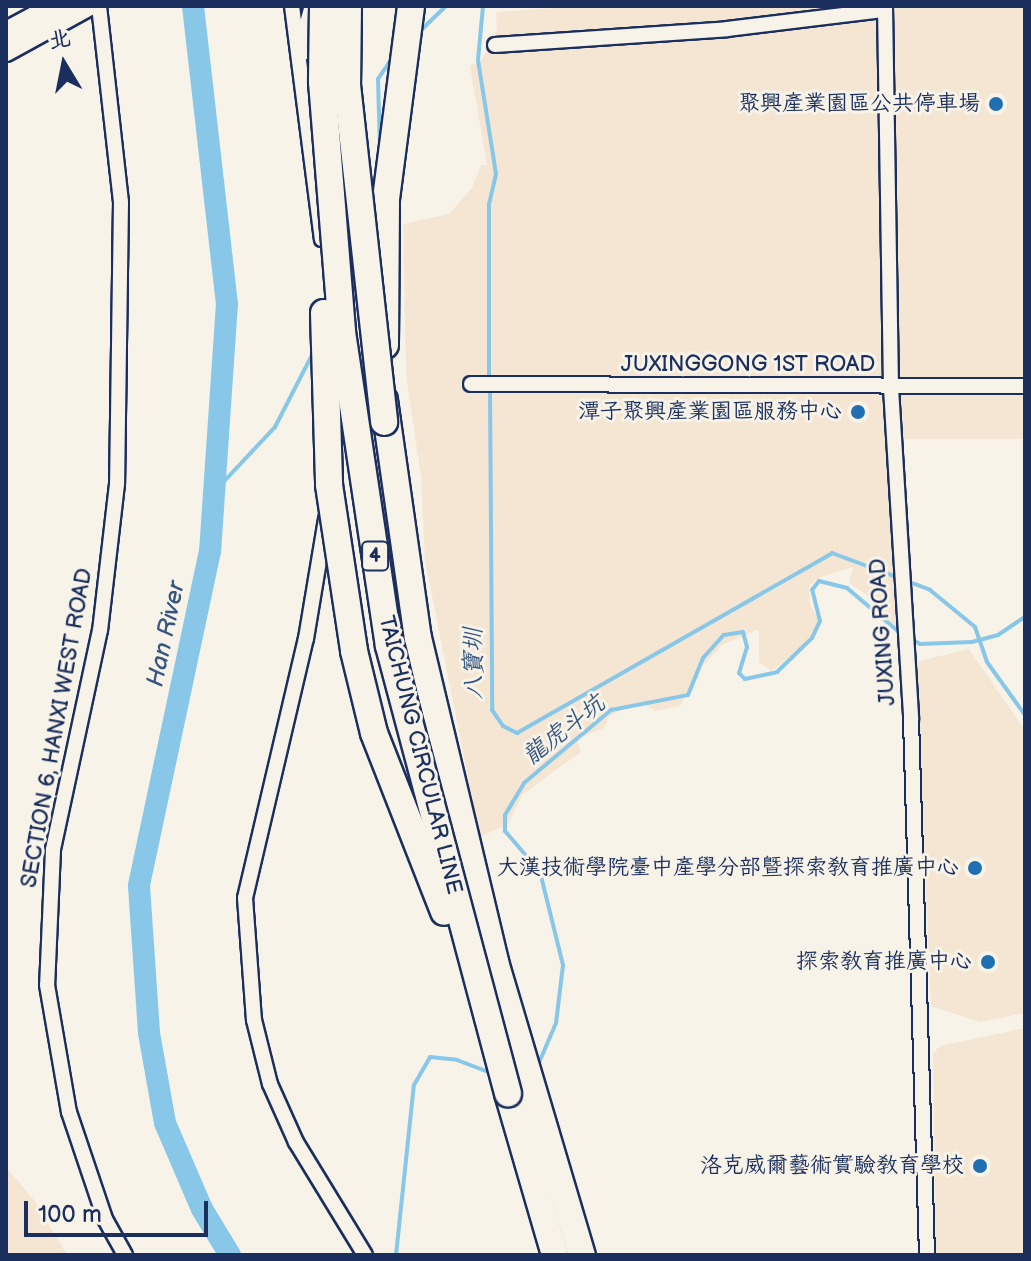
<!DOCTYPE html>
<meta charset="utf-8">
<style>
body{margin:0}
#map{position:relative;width:1031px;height:1261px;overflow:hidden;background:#f7f3e8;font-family:"Balsamiq Sans","LXGW WenKai TC",sans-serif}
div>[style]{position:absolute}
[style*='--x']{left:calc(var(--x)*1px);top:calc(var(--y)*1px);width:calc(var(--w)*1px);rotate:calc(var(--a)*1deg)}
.built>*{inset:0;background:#f5e6d3}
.stream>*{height:4px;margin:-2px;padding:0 2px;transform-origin:2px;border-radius:2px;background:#88c7e8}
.river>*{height:22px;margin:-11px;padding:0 11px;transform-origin:11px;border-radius:11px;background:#88c7e8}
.roads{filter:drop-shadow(2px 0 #1b2f5e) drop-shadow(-2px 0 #1b2f5e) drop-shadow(0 2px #1b2f5e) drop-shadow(0 -2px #1b2f5e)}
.street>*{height:14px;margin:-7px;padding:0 7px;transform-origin:7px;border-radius:7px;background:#f7f3e8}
.secondary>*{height:20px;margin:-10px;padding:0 10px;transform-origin:10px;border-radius:10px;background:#f7f3e8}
.highway>*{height:26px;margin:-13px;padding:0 13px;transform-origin:13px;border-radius:13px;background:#f7f3e8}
.bridges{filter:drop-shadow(2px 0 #1b2f5e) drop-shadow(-2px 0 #1b2f5e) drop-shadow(0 2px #1b2f5e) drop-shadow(0 -2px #1b2f5e)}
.highway-bridge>*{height:26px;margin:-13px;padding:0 13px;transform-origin:13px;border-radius:13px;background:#f7f3e8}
.dots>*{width:22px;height:22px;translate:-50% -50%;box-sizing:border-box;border:4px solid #f7f3e8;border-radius:50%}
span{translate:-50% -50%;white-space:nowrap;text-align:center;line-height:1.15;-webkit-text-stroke:6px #f7f3e8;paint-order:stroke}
.shield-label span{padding:2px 6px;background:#f7f3e8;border:2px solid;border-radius:6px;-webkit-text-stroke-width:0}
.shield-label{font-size:20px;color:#1b2f5e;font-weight:700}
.poi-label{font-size:22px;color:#1b2f5e}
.right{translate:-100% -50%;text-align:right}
.street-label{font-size:22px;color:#1b2f5e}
.water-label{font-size:24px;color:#365580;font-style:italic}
.frame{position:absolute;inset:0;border:8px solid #1b2f5e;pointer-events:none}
.north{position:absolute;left:24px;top:24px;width:80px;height:80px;-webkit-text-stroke:6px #f7f3e8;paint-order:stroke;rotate:350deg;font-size:22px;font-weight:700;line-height:32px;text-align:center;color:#1b2f5e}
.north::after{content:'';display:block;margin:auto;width:28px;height:36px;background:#1b2f5e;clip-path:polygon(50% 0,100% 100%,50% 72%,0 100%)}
.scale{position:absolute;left:24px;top:1201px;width:184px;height:36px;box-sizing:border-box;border:4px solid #1b2f5e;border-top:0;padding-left:10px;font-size:24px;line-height:28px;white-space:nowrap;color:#1b2f5e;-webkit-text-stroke:6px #f7f3e8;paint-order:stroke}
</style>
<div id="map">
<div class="built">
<i style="clip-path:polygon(583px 6px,1025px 6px,1025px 439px,902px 439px,906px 627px,891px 629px,881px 605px,849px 583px,853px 567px,821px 577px,809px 585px,810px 605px,820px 621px,808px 643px,771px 671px,759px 662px,759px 629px,722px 645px,696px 673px,680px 706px,655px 711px,640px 702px,609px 716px,604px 728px,577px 739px,581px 752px,523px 794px,508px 824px,480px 837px,425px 561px,421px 477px,406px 374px,403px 224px,449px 214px,472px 188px,481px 165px,487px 165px,470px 66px,482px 59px,497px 30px,496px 12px)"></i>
<i style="clip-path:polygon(969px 649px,1025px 730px,1025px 1013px,980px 1022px,931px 1006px,916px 662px)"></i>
<i style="clip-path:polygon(1025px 1028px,1025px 1255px,936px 1255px,933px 1053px,940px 1046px)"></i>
<i style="clip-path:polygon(6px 1167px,34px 1200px,67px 1255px,6px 1255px)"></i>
</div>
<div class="stream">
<i style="--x:483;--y:6;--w:54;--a:95.3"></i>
<i style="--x:478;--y:60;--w:115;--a:81"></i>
<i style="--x:496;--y:174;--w:31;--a:103"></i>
<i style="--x:489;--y:204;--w:175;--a:90"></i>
<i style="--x:417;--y:34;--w:40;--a:-44"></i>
<i style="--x:380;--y:147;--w:68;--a:-91.7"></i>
<i style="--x:378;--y:79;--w:27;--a:-56"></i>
<i style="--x:490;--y:388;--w:322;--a:89.6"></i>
<i style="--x:492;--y:710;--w:19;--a:55"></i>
<i style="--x:503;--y:726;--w:16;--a:27"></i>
<i style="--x:517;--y:733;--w:363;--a:-29.7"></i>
<i style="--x:832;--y:553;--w:72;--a:20.5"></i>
<i style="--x:214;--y:492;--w:89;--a:-46.8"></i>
<i style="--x:275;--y:427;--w:85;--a:-62.8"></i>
<i style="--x:907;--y:581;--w:25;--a:21"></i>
<i style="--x:930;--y:590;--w:58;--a:39.4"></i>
<i style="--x:975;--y:627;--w:37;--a:71"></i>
<i style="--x:987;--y:662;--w:65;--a:54.4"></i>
<i style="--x:911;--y:639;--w:10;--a:29"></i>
<i style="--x:920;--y:644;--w:52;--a:-2.2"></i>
<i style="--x:972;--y:642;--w:27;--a:-15"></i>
<i style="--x:998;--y:635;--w:32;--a:-34"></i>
<i style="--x:538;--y:1065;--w:46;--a:-66.8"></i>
<i style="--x:556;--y:1023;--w:58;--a:-83.1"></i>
<i style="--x:563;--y:965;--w:96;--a:-103.9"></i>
<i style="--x:540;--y:872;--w:54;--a:-130.5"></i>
<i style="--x:505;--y:831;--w:16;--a:-90"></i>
<i style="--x:505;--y:815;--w:37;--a:-59"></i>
<i style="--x:524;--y:783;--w:114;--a:-40"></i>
<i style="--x:611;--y:710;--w:78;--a:-11"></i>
<i style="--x:688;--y:695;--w:40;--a:-68"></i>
<i style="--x:703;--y:658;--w:31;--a:-48"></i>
<i style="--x:724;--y:635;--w:19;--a:-9"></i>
<i style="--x:743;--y:632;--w:16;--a:75"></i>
<i style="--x:747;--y:647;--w:27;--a:107"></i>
<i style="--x:739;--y:673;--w:8;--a:45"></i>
<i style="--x:745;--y:679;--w:33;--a:-12"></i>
<i style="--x:777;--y:672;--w:49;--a:-44.2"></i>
<i style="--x:812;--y:638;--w:19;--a:-65"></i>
<i style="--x:820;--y:621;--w:32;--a:-104"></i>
<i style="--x:812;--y:590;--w:11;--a:-52"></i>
<i style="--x:819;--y:581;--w:29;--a:14"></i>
<i style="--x:847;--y:588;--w:70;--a:40.3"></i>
<i style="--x:396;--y:1255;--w:171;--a:-84"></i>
<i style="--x:414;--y:1085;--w:32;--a:-60"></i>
<i style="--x:430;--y:1057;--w:27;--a:6"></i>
<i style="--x:457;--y:1060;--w:39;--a:21"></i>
</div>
<div class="river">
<i style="--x:193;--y:6;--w:299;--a:83.5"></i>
<i style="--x:227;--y:303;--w:249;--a:93.9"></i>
<i style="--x:210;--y:551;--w:342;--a:102"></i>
<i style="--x:139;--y:886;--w:147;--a:86.1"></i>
<i style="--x:149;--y:1033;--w:91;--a:79.9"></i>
<i style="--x:165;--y:1123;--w:94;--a:66.7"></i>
<i style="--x:202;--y:1209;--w:54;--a:58.7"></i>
</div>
<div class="roads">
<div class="street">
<i style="--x:99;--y:6;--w:197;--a:83.6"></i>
<i style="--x:121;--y:202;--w:282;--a:90.8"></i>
<i style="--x:117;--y:484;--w:147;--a:96.6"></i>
<i style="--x:100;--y:630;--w:225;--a:102.1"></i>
<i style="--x:53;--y:850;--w:135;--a:92.5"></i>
<i style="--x:47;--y:985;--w:129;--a:80.2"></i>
<i style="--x:69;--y:1112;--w:113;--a:71.4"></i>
<i style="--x:105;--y:1219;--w:41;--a:60.9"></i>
<i style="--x:292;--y:6;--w:235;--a:82.7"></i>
<i style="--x:885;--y:6;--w:382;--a:89.1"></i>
<i style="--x:891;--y:388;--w:332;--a:86.5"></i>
<i style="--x:911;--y:719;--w:536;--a:88.29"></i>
<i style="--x:495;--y:45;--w:233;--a:-3.9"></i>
<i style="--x:727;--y:29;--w:159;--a:-6.9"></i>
<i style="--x:471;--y:384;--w:554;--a:0.21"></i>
<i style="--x:326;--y:519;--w:121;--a:99.5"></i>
<i style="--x:306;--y:638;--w:267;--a:103.2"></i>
<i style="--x:245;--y:898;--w:122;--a:85.8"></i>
<i style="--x:254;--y:1020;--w:66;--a:76"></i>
<i style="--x:270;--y:1084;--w:64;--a:65.9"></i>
<i style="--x:296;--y:1142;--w:132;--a:58.6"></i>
</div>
<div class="secondary">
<i style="--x:6;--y:32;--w:55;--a:-28"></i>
<i style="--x:6;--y:51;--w:94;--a:-28.8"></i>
</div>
<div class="highway">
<i style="--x:307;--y:46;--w:41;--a:-74.6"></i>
<i style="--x:385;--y:345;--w:146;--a:-89.6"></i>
<i style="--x:386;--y:199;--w:195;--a:-82.6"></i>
<i style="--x:384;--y:400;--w:240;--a:81.9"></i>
<i style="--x:418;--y:638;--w:333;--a:76.6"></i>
<i style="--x:495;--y:962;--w:306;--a:73.5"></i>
<i style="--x:508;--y:1093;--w:169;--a:73.8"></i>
</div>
</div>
<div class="bridges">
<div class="highway-bridge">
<i style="--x:323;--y:6;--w:76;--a:90.8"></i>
<i style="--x:322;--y:82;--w:251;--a:85.4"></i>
<i style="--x:342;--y:332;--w:317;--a:81.5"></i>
<i style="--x:389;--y:646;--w:463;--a:75.1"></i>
<i style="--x:348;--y:6;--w:79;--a:90.7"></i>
<i style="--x:347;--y:85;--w:339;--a:83.7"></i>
<i style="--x:324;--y:313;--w:172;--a:88.3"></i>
<i style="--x:329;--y:485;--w:168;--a:81.4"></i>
<i style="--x:354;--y:651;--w:84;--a:76.3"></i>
<i style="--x:374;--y:733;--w:192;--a:68.6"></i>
</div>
</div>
<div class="dots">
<i style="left:996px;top:104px;background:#1f6fb2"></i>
<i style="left:858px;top:412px;background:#1f6fb2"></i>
<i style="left:975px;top:868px;background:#1f6fb2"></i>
<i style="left:988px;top:962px;background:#1f6fb2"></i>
<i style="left:980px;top:1166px;background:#1f6fb2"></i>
</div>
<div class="shield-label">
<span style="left:375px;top:556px">4</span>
</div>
<div class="poi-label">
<span class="right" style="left:980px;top:104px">聚興產業園區公共停車場</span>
<span class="right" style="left:842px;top:412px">潭子聚興產業園區服務中心</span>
<span class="right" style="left:959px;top:868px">大漢技術學院臺中產學分部暨探索教育推廣中心</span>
<span class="right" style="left:972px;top:962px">探索教育推廣中心</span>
<span class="right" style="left:964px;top:1166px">洛克威爾藝術實驗教育學校</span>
</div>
<div class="street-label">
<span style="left:748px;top:365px">JUXINGGONG 1ST ROAD</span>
<span style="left:883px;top:632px;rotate:-94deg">JUXING ROAD</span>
<span style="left:57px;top:728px;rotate:-80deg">SECTION 6, HANXI WEST ROAD</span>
<span style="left:420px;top:755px;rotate:76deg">TAICHUNG CIRCULAR LINE</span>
</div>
<div class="water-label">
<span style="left:166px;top:634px;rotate:-78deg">Han River</span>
<span style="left:474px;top:664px;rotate:-91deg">八寶圳</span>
<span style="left:564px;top:730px;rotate:-38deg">龍虎斗坑</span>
</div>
<div class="frame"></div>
<div class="north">北</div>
<div class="scale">100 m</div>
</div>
